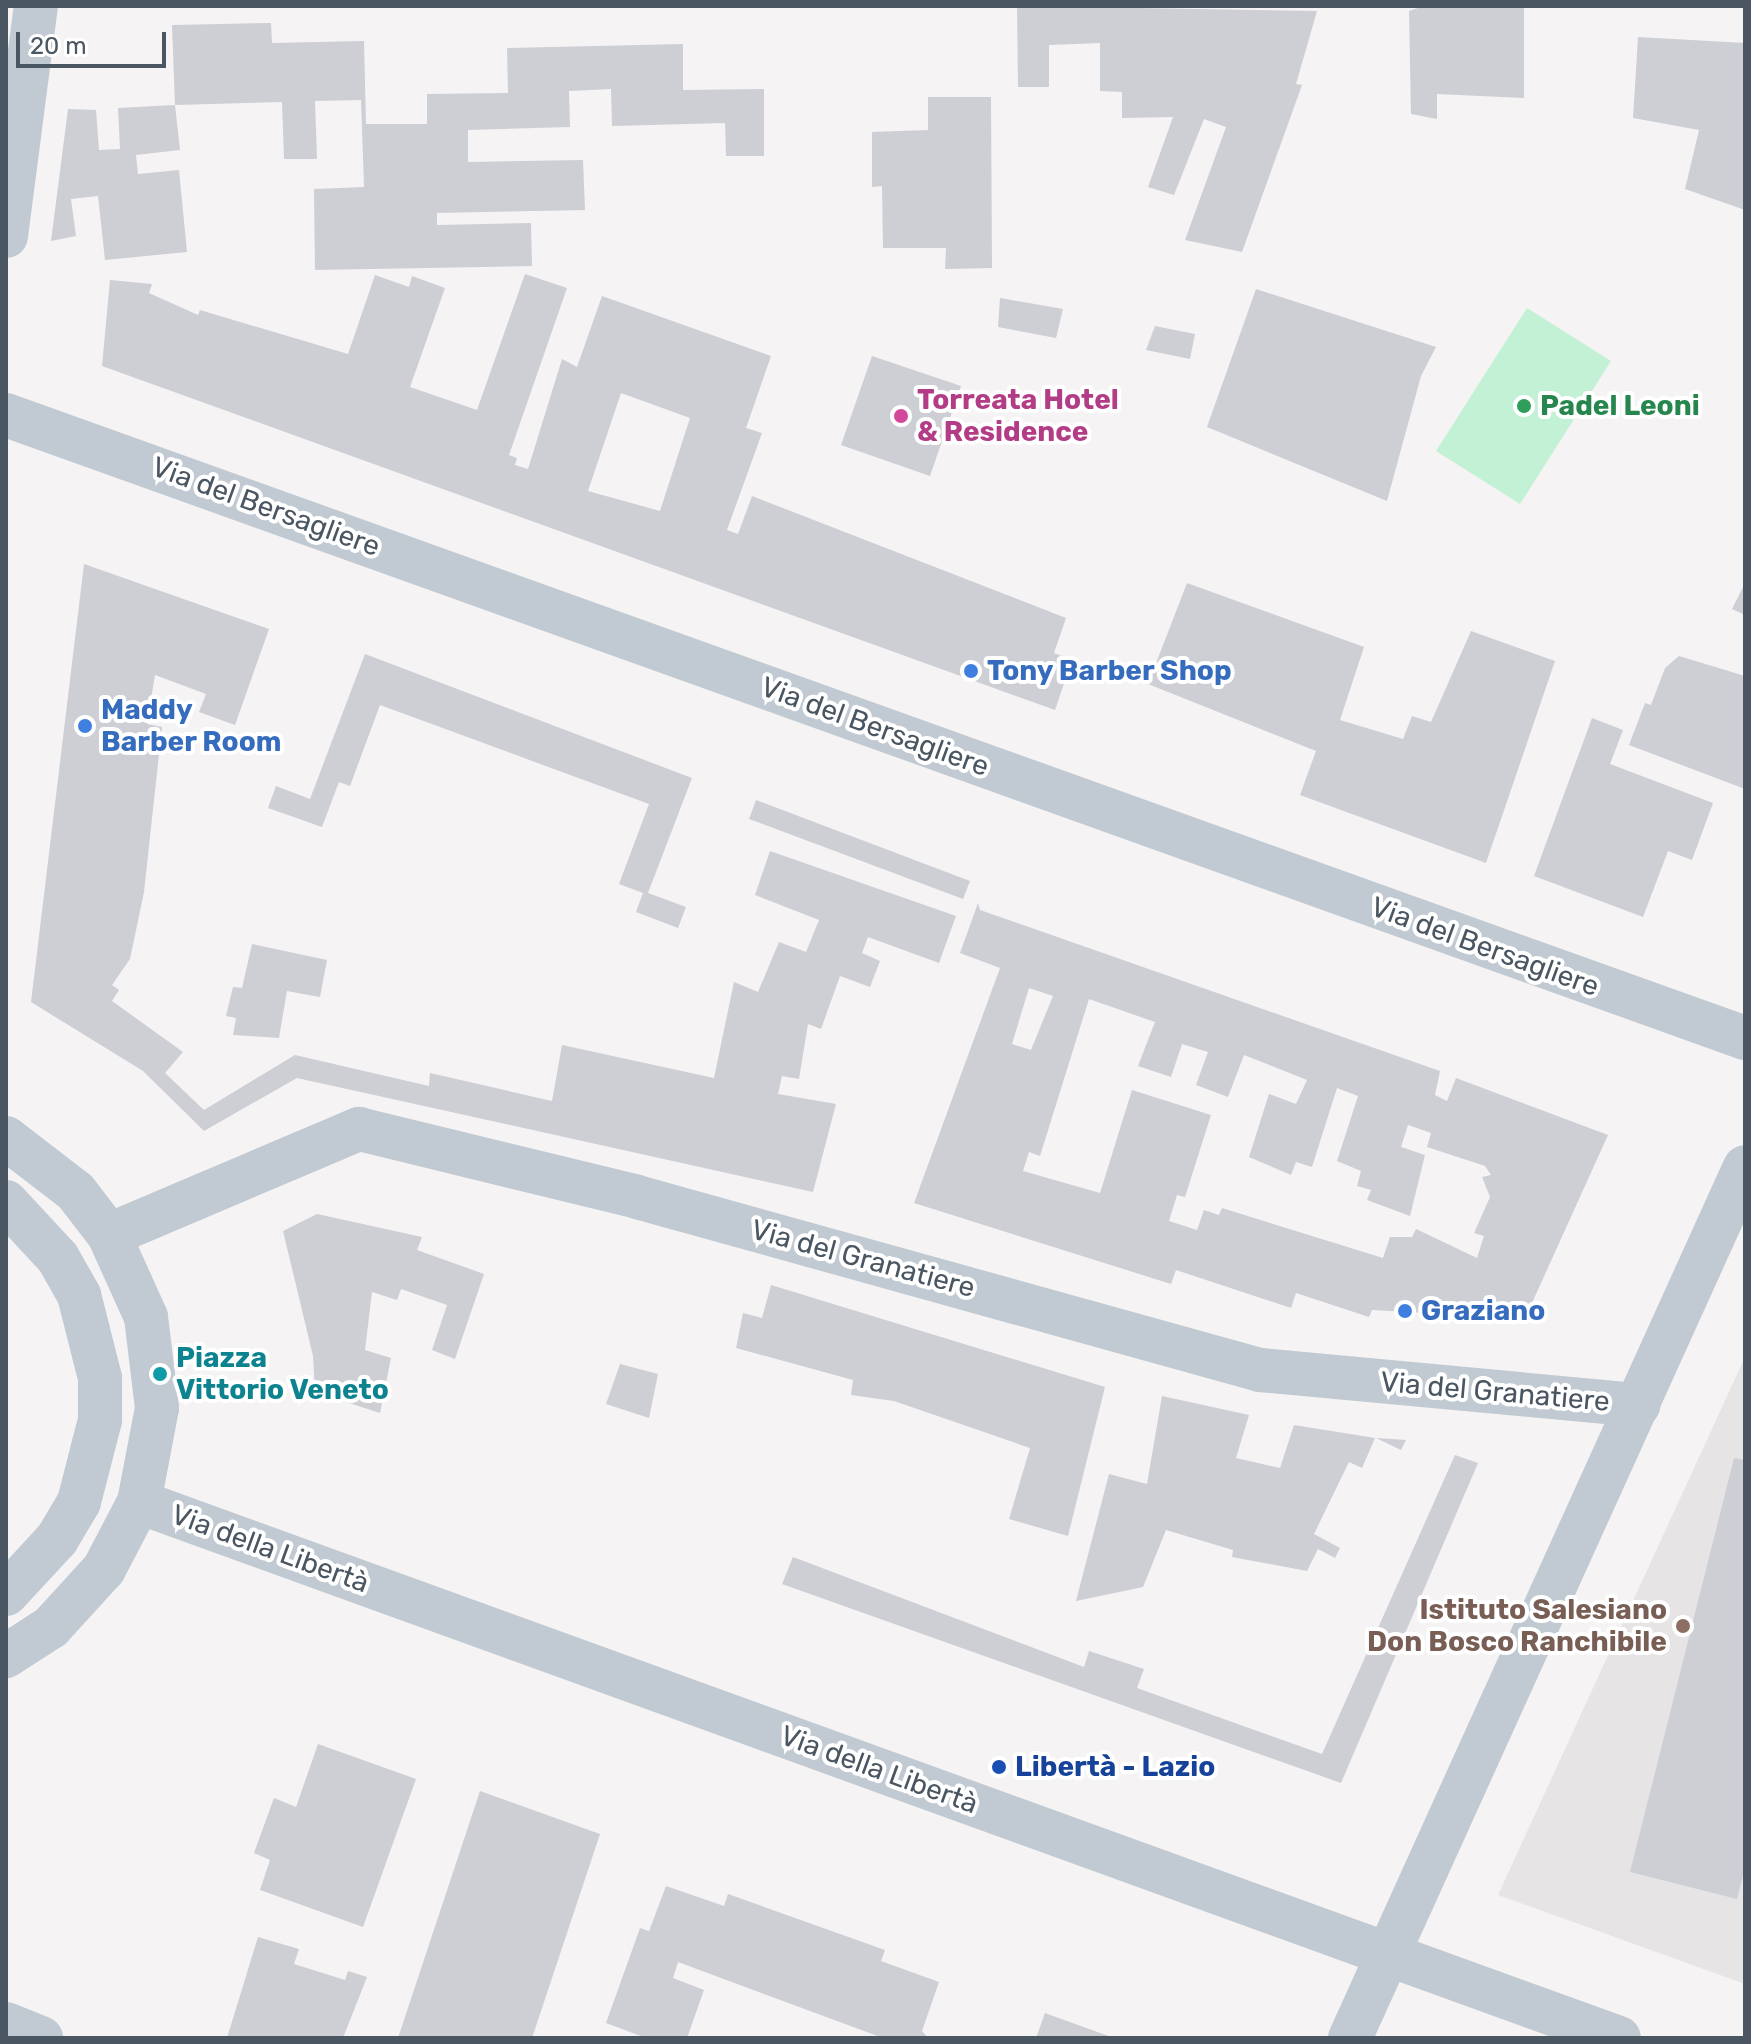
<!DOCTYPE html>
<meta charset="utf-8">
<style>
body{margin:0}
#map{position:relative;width:1751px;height:2044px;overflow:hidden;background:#f5f3f3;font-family:Rubik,sans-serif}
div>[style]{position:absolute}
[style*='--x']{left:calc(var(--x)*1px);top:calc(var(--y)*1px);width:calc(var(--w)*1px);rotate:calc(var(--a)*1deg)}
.education>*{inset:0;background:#e6e4e5}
.green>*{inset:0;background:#c3f1d5}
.building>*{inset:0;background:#cdcfd5}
.minor>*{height:44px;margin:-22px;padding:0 22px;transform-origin:22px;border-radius:22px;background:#c1cad2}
.dots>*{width:22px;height:22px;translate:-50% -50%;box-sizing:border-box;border:4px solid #fff;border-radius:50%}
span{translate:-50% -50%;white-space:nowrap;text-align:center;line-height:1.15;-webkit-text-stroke:8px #fff;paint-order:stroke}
.hotel-label{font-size:28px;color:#b23c85;font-weight:700}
.left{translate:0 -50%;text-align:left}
.leisure-label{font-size:28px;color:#27864d;font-weight:700}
.street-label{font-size:28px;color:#4a5661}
.shop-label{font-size:28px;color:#366cbe;font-weight:700}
.culture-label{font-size:28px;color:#0d838f;font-weight:700}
.education-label{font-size:28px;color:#785e54;font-weight:700}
.right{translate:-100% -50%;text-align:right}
.transit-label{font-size:28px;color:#164399;font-weight:700}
.frame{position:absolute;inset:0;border:8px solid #4a5661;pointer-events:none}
.scale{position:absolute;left:16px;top:32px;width:150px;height:36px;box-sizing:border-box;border:4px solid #4a5661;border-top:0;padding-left:10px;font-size:24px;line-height:28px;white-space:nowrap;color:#4a5661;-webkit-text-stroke:6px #fff;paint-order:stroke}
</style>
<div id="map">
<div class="education">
<i style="clip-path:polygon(1745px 1357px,1745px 1984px,1498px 1895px)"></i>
</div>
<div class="green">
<i style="clip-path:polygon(1527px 308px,1611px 361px,1520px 504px,1436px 451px)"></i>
</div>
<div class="building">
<i style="clip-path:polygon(1017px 6px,1317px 11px,1296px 84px,1302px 85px,1242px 252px,1185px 240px,1226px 127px,1204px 119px,1174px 195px,1148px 187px,1173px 117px,1122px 118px,1122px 92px,1100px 91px,1100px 43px,1049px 45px,1049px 87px,1018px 87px)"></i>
<i style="clip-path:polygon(1424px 6px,1524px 6px,1524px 98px,1437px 94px,1437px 119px,1411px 114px,1409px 11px)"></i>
<i style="clip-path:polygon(271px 23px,272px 43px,364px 41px,366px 124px,427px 124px,427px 94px,508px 93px,507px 48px,683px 44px,683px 90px,764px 89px,764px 156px,726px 156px,725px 123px,612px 126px,611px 89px,569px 91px,570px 127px,468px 130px,468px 162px,583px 160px,585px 210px,437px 213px,437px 225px,531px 223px,532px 266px,315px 270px,314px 189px,364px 187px,361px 100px,315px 101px,317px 159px,284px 159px,282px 102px,175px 105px,172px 25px)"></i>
<i style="clip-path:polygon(1638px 37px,1745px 43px,1745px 210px,1685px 189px,1699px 130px,1633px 118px)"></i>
<i style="clip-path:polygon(928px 97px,991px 97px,992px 268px,945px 269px,946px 248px,883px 248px,882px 186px,872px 187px,872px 132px,928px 130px)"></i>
<i style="clip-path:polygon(175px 105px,180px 150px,136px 155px,138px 174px,179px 170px,187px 252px,105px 260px,98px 196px,71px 199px,76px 236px,51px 241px,68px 109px,96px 110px,99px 150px,120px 149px,118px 108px)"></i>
<i style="clip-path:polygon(evenodd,525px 274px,567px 288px,509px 455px,517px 458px,515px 465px,528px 469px,562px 359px,577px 367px,602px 296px,771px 356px,746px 428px,762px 433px,727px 530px,738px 534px,752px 496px,1066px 618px,1054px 653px,1072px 660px,1055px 710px,102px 366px,110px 280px,152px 284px,149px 293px,198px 315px,200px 310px,348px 354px,375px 275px,409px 287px,412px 276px,445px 288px,410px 387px,477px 410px,525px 274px,621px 393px,690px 418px,660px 511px,588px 491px,621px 393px)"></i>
<i style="clip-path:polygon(1256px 289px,1436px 347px,1421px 376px,1387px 501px,1207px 427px)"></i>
<i style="clip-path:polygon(1000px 298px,1063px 309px,1056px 338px,998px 327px)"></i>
<i style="clip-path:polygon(1155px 326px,1195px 334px,1190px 359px,1146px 350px)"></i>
<i style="clip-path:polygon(872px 356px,961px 386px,930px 476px,841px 445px)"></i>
<i style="clip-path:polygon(84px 564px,269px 629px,235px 725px,199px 712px,206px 694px,155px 675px,147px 724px,162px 727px,144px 892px,130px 959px,112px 985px,119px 990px,112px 1001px,183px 1052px,165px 1073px,204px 1110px,295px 1055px,429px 1086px,430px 1073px,552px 1101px,562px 1045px,714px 1078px,734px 982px,758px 992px,779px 942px,806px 952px,819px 920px,755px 895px,770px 851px,956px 916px,939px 963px,868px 937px,862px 953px,880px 961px,870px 987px,840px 976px,821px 1029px,808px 1024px,799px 1079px,782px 1076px,778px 1094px,836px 1104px,813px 1192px,297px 1078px,204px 1131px,143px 1071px,31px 1002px)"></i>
<i style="clip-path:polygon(1187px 583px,1364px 647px,1340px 720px,1403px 739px,1412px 716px,1431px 722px,1471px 631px,1555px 661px,1486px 863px,1300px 795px,1316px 751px,1148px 684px)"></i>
<i style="clip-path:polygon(1745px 583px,1745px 615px,1732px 609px)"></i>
<i style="clip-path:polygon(365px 654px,692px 778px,648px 893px,686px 907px,678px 928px,636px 912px,643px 893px,619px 884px,649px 804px,380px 705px,350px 786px,339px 782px,322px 827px,268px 808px,276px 786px,310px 799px)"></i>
<i style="clip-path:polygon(1679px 656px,1745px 676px,1745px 789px,1629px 745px,1645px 703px,1651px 705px,1665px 668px)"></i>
<i style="clip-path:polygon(1592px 718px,1623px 730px,1610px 764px,1713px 803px,1692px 860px,1668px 851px,1643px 917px,1534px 876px)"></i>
<i style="clip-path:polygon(756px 800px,970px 881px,963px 899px,749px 819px)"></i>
<i style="clip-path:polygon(evenodd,978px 903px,980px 910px,1440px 1071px,1435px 1095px,1447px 1101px,1456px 1078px,1608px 1135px,1527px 1314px,1490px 1299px,1482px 1316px,1372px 1310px,1369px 1317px,1296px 1293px,1291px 1308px,1176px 1270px,1171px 1284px,914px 1203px,1000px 968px,960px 953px,978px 903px,1029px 988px,1053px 996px,1031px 1050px,1012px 1044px,1029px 988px,978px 903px,1089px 999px,1155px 1022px,1138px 1066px,1171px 1077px,1182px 1044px,1208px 1052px,1196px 1085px,1228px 1097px,1244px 1055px,1307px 1080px,1296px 1104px,1269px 1094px,1249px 1157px,1291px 1175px,1296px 1162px,1312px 1167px,1337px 1088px,1358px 1096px,1337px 1161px,1361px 1171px,1357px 1186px,1371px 1190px,1367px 1200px,1410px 1216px,1425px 1155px,1401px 1147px,1408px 1125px,1431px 1133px,1427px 1147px,1485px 1166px,1491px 1175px,1482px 1177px,1490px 1197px,1474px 1233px,1484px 1236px,1477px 1258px,1416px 1229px,1412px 1237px,1390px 1237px,1383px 1258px,1222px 1208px,1219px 1215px,1204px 1210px,1197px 1230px,1169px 1221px,1177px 1195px,1185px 1197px,1211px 1115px,1132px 1090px,1100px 1193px,1023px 1171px,1029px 1152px,1040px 1156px,1089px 999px)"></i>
<i style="clip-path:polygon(252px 944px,327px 960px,320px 997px,287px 991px,279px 1038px,233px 1035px,236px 1018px,226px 1016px,233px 987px,242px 988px)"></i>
<i style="clip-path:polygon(317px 1214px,422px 1237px,417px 1250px,484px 1274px,455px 1359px,432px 1350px,447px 1305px,401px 1289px,397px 1300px,372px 1292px,365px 1350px,391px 1358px,380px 1413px,315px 1392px,313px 1356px,283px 1231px)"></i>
<i style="clip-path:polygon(771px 1285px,1105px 1387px,1068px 1536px,1009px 1519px,1030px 1448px,894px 1401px,851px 1395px,853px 1380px,736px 1348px,743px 1313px,762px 1318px)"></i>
<i style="clip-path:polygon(620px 1364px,658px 1374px,649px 1418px,606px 1404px)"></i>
<i style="clip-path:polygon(1162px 1396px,1249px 1415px,1236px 1458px,1280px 1468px,1294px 1425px,1375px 1438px,1362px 1468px,1349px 1462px,1314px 1534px,1340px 1548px,1335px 1558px,1318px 1549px,1307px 1571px,1232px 1557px,1233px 1550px,1166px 1530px,1143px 1587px,1076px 1601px,1109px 1474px,1147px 1484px)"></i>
<i style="clip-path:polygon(1376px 1438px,1406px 1440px,1401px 1450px)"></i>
<i style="clip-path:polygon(1455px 1455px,1478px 1463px,1341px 1783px,782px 1584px,793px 1557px,1084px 1667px,1089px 1651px,1144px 1669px,1137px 1688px,1322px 1754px)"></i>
<i style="clip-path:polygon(1734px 1458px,1745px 1460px,1745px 1867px,1737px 1899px,1630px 1872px)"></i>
<i style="clip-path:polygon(318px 1744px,416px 1779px,363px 1927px,260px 1890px,270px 1860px,254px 1853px,274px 1798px,296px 1807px)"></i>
<i style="clip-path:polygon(480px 1791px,600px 1834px,532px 2038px,398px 2038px)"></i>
<i style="clip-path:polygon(666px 1886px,724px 1906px,728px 1894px,885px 1950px,881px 1961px,939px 1982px,922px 2031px,928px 2038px,883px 2038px,678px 1962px,673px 1978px,704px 1990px,687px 2038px,646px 2038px,606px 2023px,640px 1928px,649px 1931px)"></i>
<i style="clip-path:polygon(258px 1937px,299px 1949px,294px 1964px,345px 1980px,348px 1971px,367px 1977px,343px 2038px,227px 2038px)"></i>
<i style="clip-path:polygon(1045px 2013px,1114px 2038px,1036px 2038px)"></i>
</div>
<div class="minor">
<i style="--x:6;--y:236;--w:232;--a:-82.6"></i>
<i style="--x:6;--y:415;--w:1847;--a:19.71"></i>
<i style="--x:6;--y:1138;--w:88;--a:37.6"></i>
<i style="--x:76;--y:1192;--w:54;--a:52.5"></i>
<i style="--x:109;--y:1235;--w:90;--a:65.7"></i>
<i style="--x:146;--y:1317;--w:92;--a:83.1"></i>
<i style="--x:157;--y:1408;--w:96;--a:100.8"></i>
<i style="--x:139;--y:1502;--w:76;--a:117.6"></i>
<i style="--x:104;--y:1569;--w:79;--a:132.4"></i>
<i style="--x:51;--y:1627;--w:54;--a:147.2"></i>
<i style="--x:6;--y:1202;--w:76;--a:47.1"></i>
<i style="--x:58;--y:1258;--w:43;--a:60.4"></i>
<i style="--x:79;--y:1295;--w:86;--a:75.8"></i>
<i style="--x:100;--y:1378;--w:42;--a:90"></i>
<i style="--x:100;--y:1420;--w:85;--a:104.4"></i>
<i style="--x:79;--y:1502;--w:43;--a:120.7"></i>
<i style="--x:57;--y:1539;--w:75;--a:132.8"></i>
<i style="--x:109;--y:1235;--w:272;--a:-23"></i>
<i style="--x:359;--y:1129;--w:286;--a:13.7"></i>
<i style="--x:637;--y:1197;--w:647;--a:15.52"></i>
<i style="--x:1260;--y:1370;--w:380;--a:5.3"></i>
<i style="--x:139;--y:1502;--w:1574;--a:19.91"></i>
<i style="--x:6;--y:2024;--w:38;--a:22"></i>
<i style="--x:1350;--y:2038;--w:956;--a:-65.61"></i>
</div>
<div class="dots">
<i style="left:1524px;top:406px;background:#2e9e5b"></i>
<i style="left:901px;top:416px;background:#d1479c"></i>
<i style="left:971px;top:671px;background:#3f7fe0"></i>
<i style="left:85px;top:726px;background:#3f7fe0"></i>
<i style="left:1405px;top:1311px;background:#3f7fe0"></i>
<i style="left:160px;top:1374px;background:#0f9aa8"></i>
<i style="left:1683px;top:1626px;background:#8d6e63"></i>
<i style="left:999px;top:1767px;background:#1a4fb4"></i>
</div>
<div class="hotel-label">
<span class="left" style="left:917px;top:416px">Torreata Hotel<br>&amp; Residence</span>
</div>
<div class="leisure-label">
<span class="left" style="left:1540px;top:406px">Padel Leoni</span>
</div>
<div class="street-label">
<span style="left:266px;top:507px;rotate:20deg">Via del Bersagliere</span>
<span style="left:875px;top:727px;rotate:20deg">Via del Bersagliere</span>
<span style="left:1485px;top:947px;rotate:20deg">Via del Bersagliere</span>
<span style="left:863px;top:1259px;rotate:15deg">Via del Granatiere</span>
<span style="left:1495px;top:1392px;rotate:5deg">Via del Granatiere</span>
<span style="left:270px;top:1549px;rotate:20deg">Via della Libertà</span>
<span style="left:879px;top:1770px;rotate:20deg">Via della Libertà</span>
</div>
<div class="shop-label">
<span class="left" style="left:987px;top:671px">Tony Barber Shop</span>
<span class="left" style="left:101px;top:726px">Maddy<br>Barber Room</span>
<span class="left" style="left:1421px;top:1311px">Graziano</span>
</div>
<div class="culture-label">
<span class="left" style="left:176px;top:1374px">Piazza<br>Vittorio Veneto</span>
</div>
<div class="education-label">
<span class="right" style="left:1667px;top:1626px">Istituto Salesiano<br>Don Bosco Ranchibile</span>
</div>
<div class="transit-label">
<span class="left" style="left:1015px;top:1767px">Libertà - Lazio</span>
</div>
<div class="frame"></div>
<div class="scale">20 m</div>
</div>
